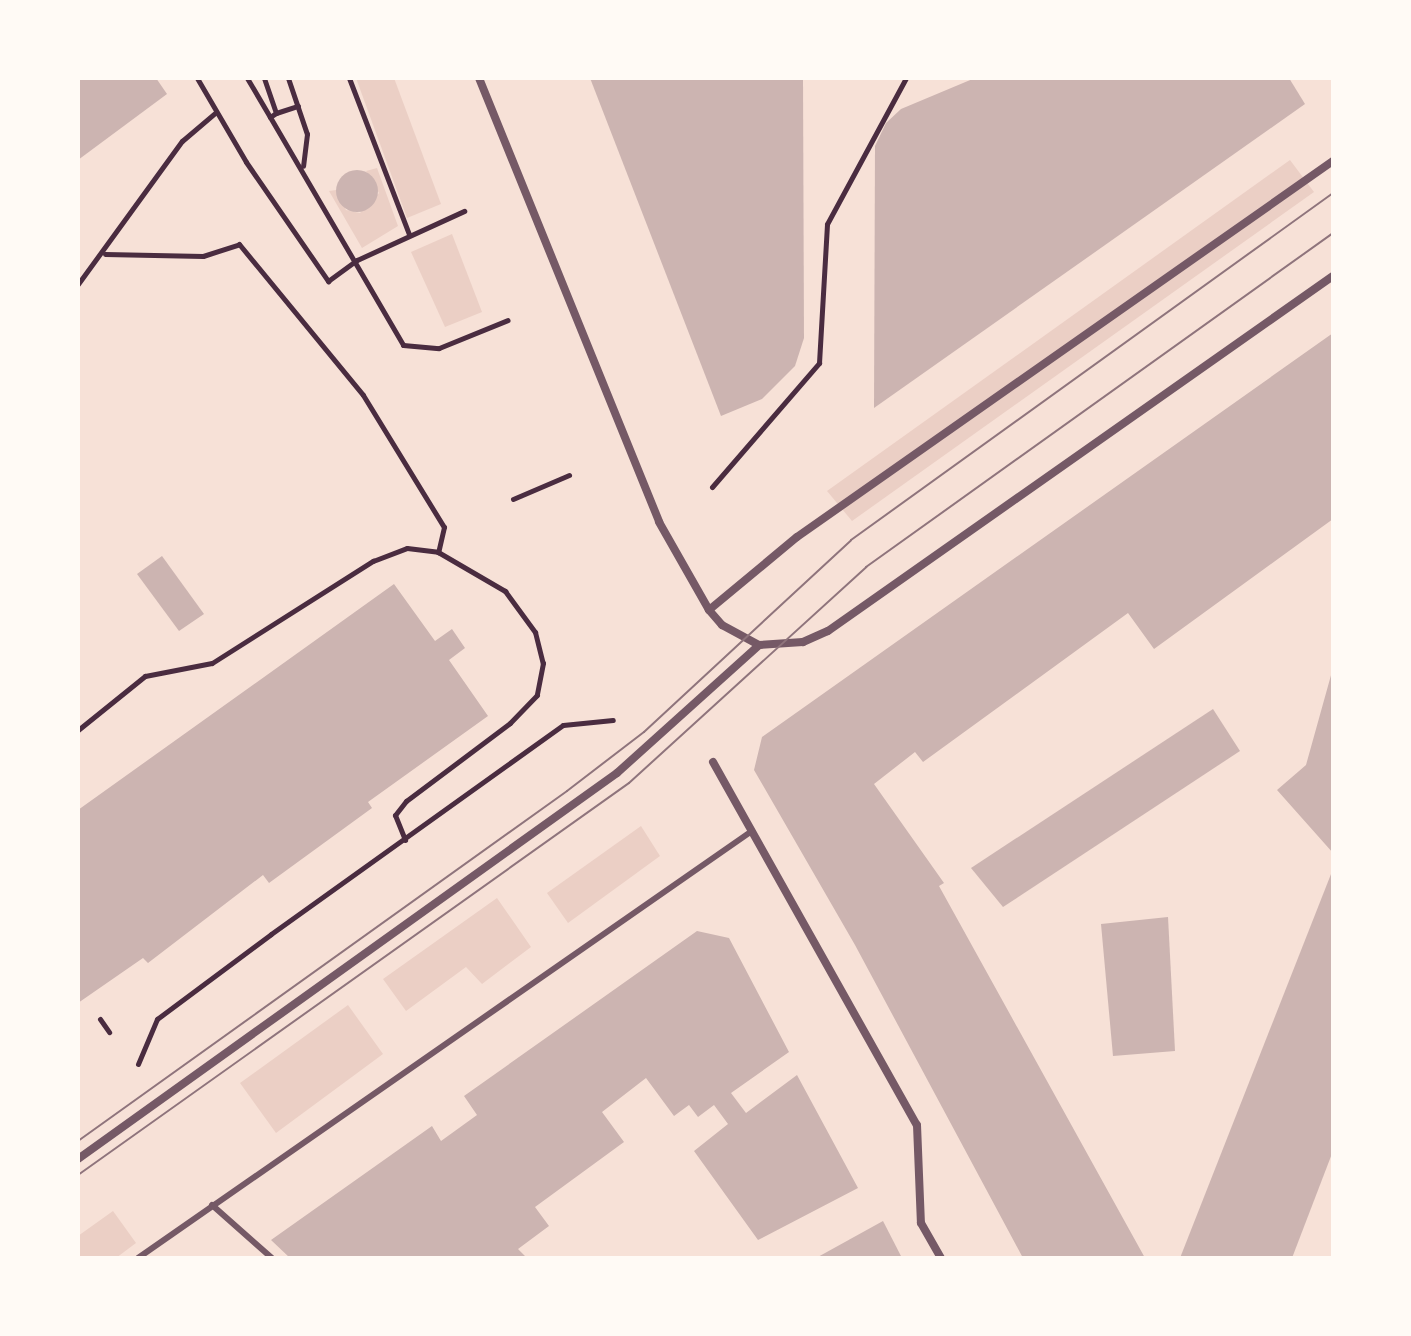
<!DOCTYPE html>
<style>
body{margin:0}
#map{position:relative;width:1411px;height:1336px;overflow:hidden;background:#f7e1d7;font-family:"Alegreya Sans",sans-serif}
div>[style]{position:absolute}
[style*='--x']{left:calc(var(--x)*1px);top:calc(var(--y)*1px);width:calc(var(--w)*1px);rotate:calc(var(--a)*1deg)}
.green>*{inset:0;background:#ebcfc5}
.building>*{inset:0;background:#ccb4b1}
.round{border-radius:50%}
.path>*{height:5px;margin:-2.5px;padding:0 2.5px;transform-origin:2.5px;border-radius:2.5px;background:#4a2c40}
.service>*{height:6px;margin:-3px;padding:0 3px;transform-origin:3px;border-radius:3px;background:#755966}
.minor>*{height:8px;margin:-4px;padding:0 4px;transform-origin:4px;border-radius:4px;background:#755966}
.tram>*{height:2px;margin:-1px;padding:0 1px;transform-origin:1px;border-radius:1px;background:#8f747c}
span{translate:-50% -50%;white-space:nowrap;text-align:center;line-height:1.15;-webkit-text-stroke:8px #fffaf5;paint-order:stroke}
.frame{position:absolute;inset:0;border:80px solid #fffaf5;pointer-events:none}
</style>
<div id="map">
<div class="green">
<i style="clip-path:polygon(356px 78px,394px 78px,441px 204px,407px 218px)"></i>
<i style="clip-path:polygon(1290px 160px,1314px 192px,852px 521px,827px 491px)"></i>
<i style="clip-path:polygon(377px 168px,398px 226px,362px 248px,329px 191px,336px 190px,346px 210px,360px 213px,379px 193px,366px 171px)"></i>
<i style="clip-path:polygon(452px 234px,482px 312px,445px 327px,411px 252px)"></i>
<i style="clip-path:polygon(641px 826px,660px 856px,568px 923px,547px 893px)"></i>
<i style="clip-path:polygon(497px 898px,531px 947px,482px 984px,466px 967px,406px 1011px,383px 979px)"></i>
<i style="clip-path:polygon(348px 1005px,383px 1054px,276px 1133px,240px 1083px)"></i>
<i style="clip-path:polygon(113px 1211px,136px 1243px,116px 1258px,78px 1258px,78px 1236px)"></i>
</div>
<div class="building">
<i style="clip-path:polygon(78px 78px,156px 78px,167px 94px,78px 160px)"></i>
<i style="clip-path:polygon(590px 78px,803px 78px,804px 338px,795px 366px,762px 399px,721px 416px)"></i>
<i style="clip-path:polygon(975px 78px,1289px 78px,1305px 104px,874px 408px,875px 146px,886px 123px,901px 109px)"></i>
<i class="round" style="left:336px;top:170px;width:42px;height:42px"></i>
<i style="clip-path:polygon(1333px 333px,1333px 519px,1154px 649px,1128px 613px,923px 762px,915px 752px,874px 784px,944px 883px,939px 886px,1145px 1258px,1023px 1258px,855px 945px,754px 770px,762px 737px)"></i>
<i style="clip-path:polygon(162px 556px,204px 614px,179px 631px,137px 574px)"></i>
<i style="clip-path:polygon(394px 584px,435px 641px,452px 629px,465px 648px,449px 660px,488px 716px,368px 802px,372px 808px,269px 883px,263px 875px,148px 963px,143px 958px,78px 1003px,78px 810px)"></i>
<i style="clip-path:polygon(1333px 668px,1333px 853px,1277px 790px,1306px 765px)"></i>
<i style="clip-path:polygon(1213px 709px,1240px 751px,1003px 907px,971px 868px)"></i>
<i style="clip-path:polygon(1333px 869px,1333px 1151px,1292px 1258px,1180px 1258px)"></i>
<i style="clip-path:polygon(1168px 917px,1175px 1051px,1113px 1056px,1101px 924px)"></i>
<i style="clip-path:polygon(697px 931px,729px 938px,789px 1052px,731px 1093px,746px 1113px,797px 1075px,858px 1188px,758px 1240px,694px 1151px,728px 1124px,714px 1105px,698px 1117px,689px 1105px,674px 1116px,646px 1078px,602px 1112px,624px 1142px,535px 1207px,549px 1226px,518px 1249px,527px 1258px,290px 1258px,271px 1240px,432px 1126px,441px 1141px,477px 1115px,464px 1096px)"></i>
<i style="clip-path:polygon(883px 1221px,902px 1258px,816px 1258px)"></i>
</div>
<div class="path">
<i style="--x:197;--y:78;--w:97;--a:59.7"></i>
<i style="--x:246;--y:162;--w:145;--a:55.4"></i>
<i style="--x:328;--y:281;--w:36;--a:-36"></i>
<i style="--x:357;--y:260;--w:118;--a:-24.6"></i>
<i style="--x:247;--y:78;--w:45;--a:59.5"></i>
<i style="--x:270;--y:117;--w:7;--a:-34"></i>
<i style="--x:276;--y:113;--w:37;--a:-109"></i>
<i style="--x:288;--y:78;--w:59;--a:71.3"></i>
<i style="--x:307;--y:134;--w:32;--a:97"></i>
<i style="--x:349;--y:78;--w:167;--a:69"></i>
<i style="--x:276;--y:113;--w:23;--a:-18"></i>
<i style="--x:270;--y:117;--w:264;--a:59.7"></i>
<i style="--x:403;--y:345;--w:36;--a:5"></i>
<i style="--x:439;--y:348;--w:74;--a:-22.1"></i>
<i style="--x:105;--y:254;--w:98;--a:1.2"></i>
<i style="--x:203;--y:256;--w:38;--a:-18"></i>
<i style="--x:239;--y:244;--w:195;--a:50.6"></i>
<i style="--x:363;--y:395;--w:155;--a:58.5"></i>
<i style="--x:444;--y:527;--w:26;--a:103"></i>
<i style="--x:78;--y:284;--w:177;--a:-54"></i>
<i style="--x:182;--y:141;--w:43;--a:-40.3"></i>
<i style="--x:712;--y:487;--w:164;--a:-49.2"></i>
<i style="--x:819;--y:363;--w:139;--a:-86.7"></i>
<i style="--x:827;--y:224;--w:166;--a:-61.6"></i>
<i style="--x:513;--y:499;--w:61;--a:-23.2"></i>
<i style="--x:78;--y:730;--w:86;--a:-38.9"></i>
<i style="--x:145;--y:676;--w:68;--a:-11"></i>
<i style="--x:212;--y:663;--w:191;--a:-32.4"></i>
<i style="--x:373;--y:561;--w:36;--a:-21"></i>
<i style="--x:407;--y:548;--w:31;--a:7"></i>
<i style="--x:438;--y:552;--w:78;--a:30.2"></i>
<i style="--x:505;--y:591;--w:51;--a:53.8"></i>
<i style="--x:535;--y:632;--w:32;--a:76"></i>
<i style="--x:543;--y:663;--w:33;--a:101"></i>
<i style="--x:537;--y:695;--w:39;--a:134"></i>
<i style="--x:510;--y:723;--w:130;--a:143.1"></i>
<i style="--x:406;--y:801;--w:18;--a:128"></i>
<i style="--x:395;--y:815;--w:27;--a:68"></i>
<i style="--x:100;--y:1019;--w:16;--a:55"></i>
<i style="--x:138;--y:1064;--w:49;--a:-67.1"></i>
<i style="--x:157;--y:1019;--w:142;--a:-36.7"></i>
<i style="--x:271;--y:934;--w:359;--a:-35.6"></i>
<i style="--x:563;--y:725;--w:50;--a:-5.7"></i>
</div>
<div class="service">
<i style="--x:212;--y:1205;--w:80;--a:41.5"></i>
<i style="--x:138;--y:1258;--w:748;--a:-34.82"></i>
</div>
<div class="minor">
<i style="--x:479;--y:78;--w:479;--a:67.9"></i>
<i style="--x:659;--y:522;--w:101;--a:60.4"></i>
<i style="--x:709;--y:610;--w:20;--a:49"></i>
<i style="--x:722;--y:625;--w:42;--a:28.4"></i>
<i style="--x:759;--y:645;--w:44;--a:-3.9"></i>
<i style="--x:803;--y:642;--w:27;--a:-24"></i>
<i style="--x:828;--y:631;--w:617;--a:-35.11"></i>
<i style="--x:709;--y:610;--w:114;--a:-39.7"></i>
<i style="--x:797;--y:537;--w:655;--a:-35.05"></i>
<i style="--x:713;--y:762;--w:416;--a:60.7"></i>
<i style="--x:917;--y:1125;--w:98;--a:87.7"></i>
<i style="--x:921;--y:1223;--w:40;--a:60.3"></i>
<i style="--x:78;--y:1159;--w:663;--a:-35.61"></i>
<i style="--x:617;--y:773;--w:191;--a:-42"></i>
</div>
<div class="tram">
<i style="--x:78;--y:1141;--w:601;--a:-35.59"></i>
<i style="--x:567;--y:791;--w:97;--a:-37.5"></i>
<i style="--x:644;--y:732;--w:282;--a:-42.8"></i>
<i style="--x:851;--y:540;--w:594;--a:-35.75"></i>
<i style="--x:78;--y:1175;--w:676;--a:-35.43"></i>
<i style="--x:629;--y:783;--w:321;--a:-42.3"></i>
<i style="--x:866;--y:567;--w:574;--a:-35.57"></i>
</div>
<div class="frame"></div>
</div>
